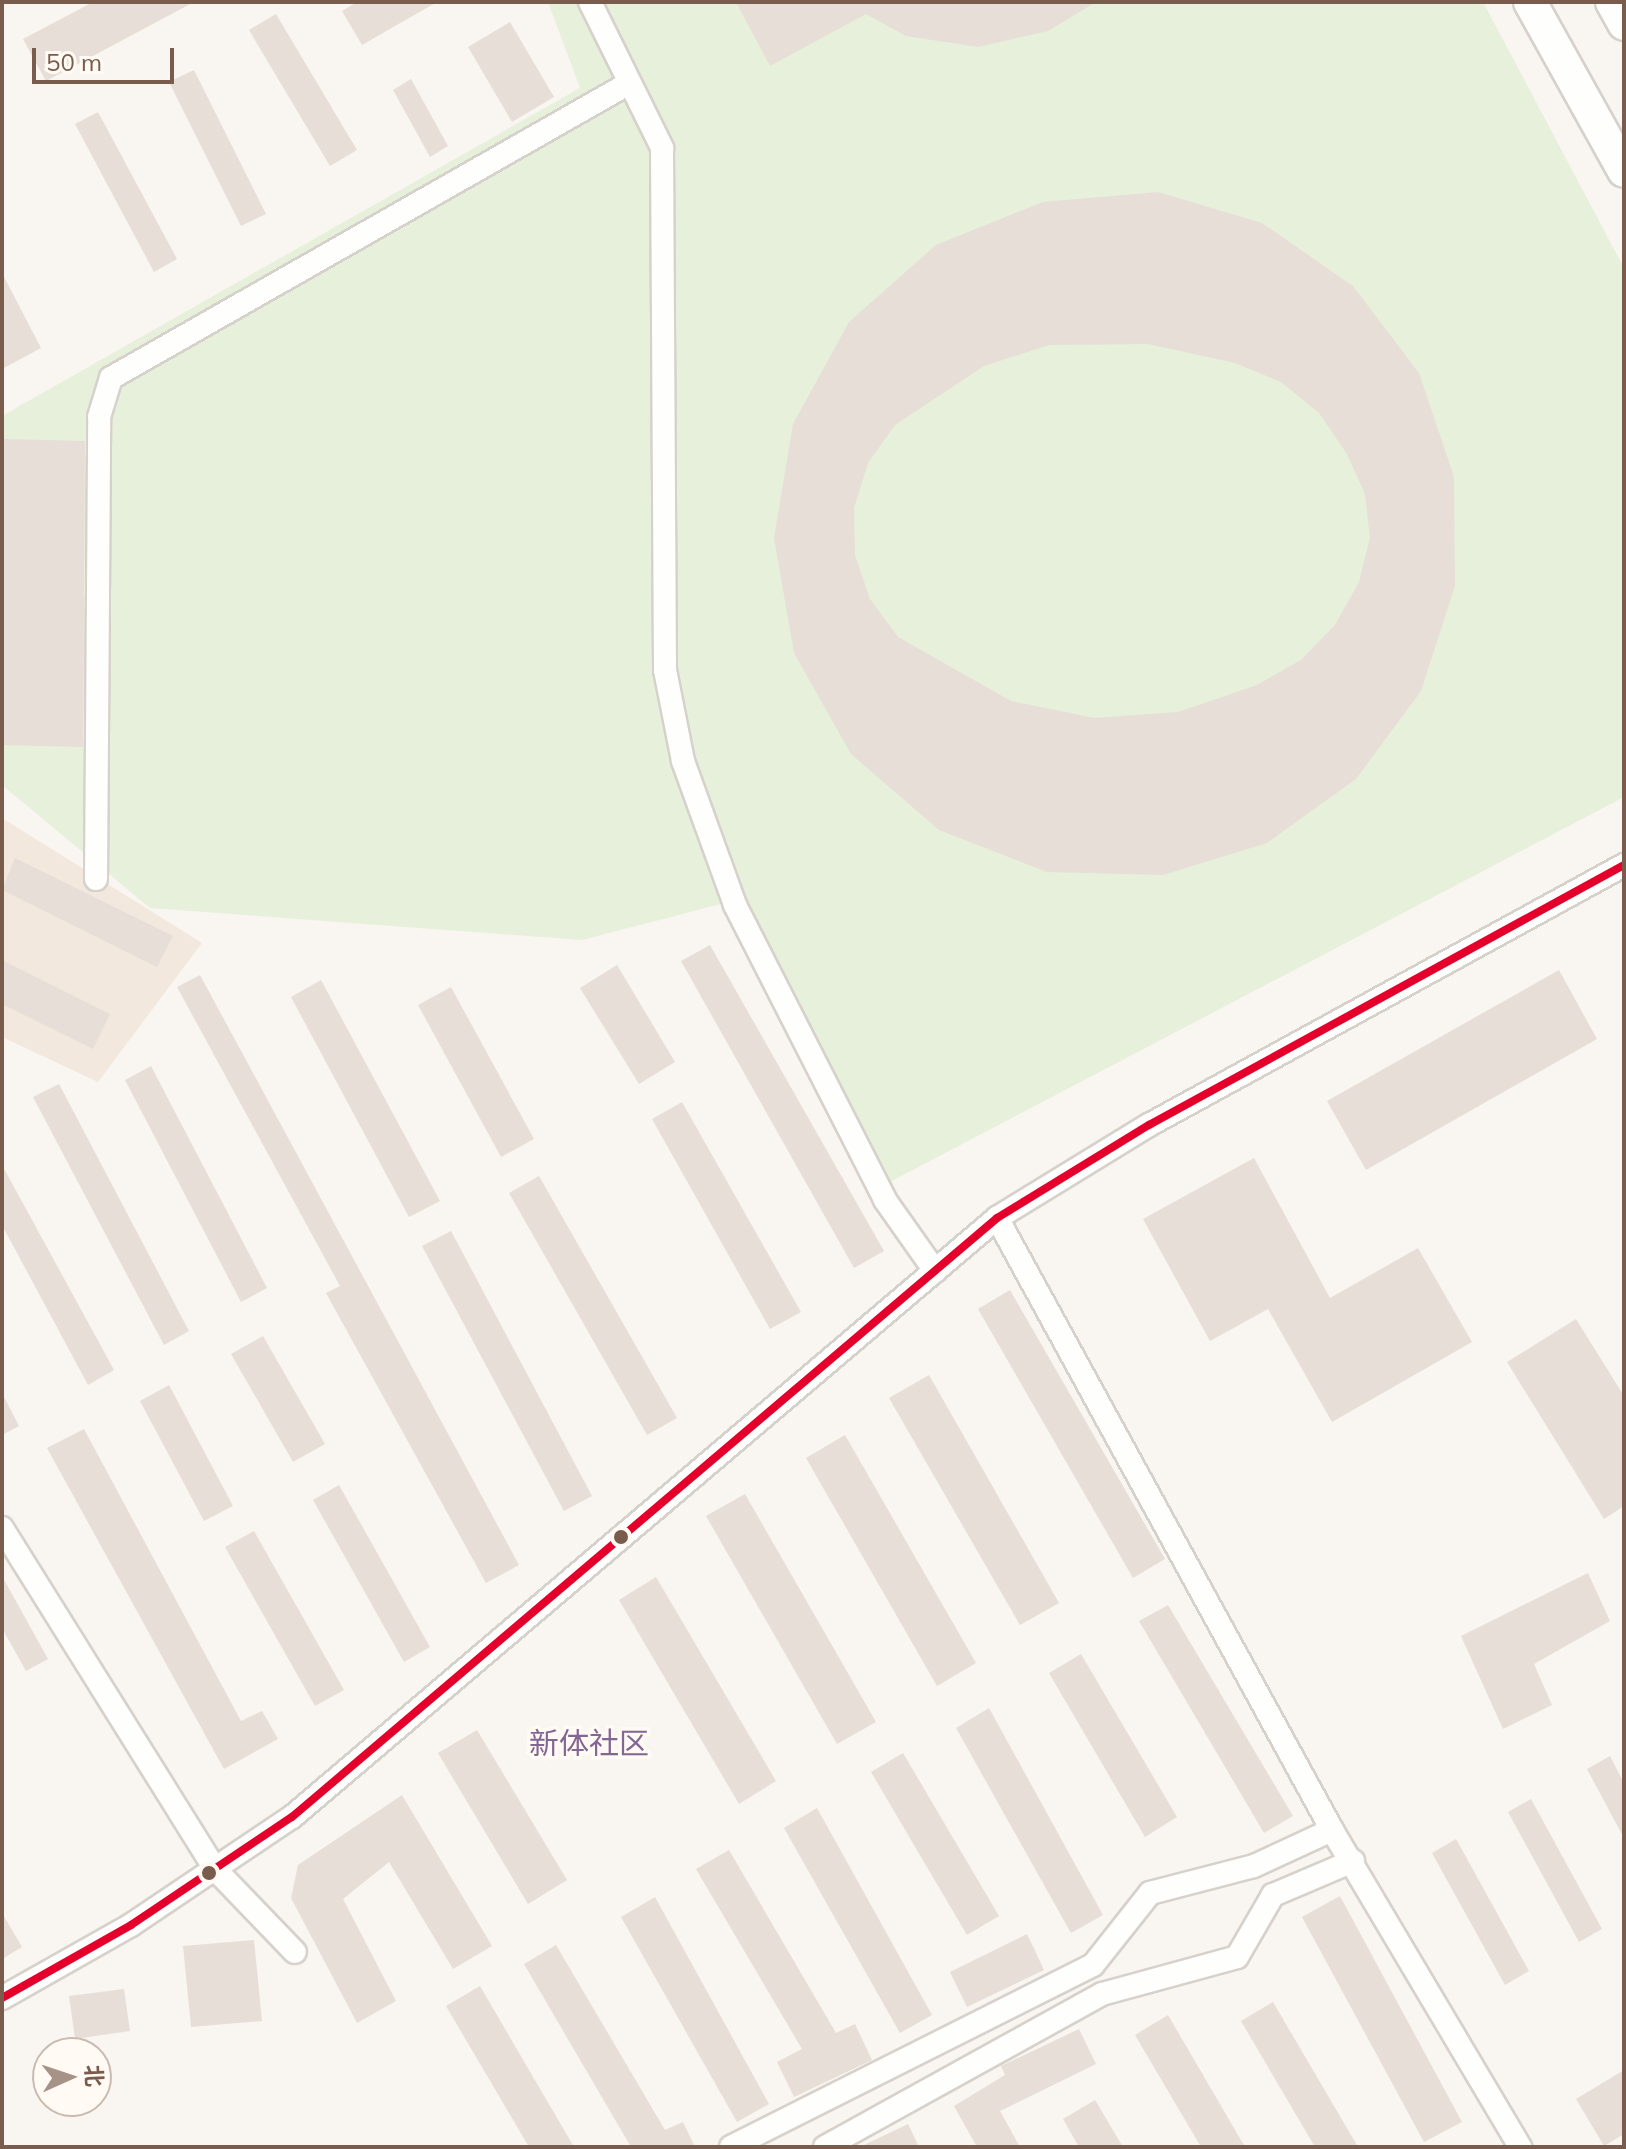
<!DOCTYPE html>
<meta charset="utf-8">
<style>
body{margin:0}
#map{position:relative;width:1626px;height:2149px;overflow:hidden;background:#f9f5f0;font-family:Mulish,"Noto Sans SC",sans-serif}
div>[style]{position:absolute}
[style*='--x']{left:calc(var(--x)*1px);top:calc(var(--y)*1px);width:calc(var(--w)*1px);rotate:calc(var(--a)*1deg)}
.residential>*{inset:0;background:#f2e8de}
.green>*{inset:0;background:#e7f0db}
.building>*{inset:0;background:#e6ded7}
.roads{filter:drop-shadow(2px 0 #d7d1cb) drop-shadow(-2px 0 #d7d1cb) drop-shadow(0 2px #d7d1cb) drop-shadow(0 -2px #d7d1cb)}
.street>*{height:22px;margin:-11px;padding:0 11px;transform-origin:11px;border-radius:11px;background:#fefefd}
.secondary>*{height:32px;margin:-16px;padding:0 16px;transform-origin:16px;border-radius:16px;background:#fefefd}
.bus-1>*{height:8px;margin:-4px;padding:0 4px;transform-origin:4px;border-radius:4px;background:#e4002b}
.dots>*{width:22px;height:22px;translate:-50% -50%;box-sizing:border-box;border:4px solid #fffaf3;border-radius:50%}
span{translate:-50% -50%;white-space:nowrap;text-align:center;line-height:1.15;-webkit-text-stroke:7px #fffaf3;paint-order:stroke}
.neighbourhood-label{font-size:30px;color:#846695}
.frame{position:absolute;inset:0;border:4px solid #7a5c4d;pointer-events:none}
.north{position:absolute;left:32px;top:2037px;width:80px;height:80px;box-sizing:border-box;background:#fffaf3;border:2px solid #cabbb1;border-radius:50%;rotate:87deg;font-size:22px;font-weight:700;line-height:32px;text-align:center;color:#7a5c4d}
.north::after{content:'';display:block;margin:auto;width:28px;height:36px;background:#a69286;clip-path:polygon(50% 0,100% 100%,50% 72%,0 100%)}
.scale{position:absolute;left:32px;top:48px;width:142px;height:36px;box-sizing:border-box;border:4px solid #7a5c4d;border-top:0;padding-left:10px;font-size:24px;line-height:28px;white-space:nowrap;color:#7a5c4d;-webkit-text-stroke:6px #fffaf3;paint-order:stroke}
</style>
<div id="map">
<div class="residential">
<i style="clip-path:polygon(2px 818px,202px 943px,98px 1082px,2px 1037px)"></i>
</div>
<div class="green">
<i style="clip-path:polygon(548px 2px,1483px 2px,1624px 268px,1624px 797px,888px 1183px,721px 904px,582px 940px,150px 908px,2px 785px,2px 416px,580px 88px)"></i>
</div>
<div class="building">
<i style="clip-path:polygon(93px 2px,194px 2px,46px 81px,23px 39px)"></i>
<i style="clip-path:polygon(357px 2px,437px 2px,362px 45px,342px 11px)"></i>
<i style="clip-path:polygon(736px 2px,1096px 2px,1048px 31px,978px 47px,906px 36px,866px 14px,770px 66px)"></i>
<i style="clip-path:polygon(276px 14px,357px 150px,330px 166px,249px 30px)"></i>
<i style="clip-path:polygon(510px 22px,554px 97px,512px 122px,468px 47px)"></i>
<i style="clip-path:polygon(194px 70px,266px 214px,241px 226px,169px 82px)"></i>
<i style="clip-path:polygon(411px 79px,448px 146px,430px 157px,393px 90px)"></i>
<i style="clip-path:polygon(98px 112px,177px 259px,154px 272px,75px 124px)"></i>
<i style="clip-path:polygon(evenodd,1158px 192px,1262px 223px,1353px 286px,1419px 373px,1454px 477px,1455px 586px,1421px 691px,1356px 779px,1267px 843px,1163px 875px,1047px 872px,939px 830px,851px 754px,794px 653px,774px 538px,793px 424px,849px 322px,936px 245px,1043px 202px,1158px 192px,1148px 344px,1235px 363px,1281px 382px,1319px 413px,1347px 454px,1365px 494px,1370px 538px,1359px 582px,1335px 625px,1301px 660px,1257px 685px,1178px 712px,1094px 718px,1011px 701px,898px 637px,870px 599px,855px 555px,854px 508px,868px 463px,895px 425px,984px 366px,1049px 345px,1148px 344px)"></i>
<i style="clip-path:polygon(2px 273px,41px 348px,2px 369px)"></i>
<i style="clip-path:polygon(2px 439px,85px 441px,83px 747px,2px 745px)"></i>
<i style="clip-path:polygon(15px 858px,173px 936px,157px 967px,2px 890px)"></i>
<i style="clip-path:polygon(710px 945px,884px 1251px,854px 1268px,681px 961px)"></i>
<i style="clip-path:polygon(2px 960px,110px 1014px,93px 1049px,2px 1004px)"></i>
<i style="clip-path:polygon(617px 965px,675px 1062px,639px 1084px,580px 988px)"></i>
<i style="clip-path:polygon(1559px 970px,1597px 1039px,1366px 1170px,1327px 1101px)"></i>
<i style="clip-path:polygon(200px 975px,519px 1565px,486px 1583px,326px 1293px,340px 1286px,177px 987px)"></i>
<i style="clip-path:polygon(321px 980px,440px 1201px,409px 1217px,291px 997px)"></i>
<i style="clip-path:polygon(451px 987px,534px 1139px,501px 1157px,418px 1005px)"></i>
<i style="clip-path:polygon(151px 1066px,267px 1288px,241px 1302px,125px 1080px)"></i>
<i style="clip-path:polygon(59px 1084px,189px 1331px,164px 1345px,33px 1097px)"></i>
<i style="clip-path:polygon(682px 1102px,801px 1312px,770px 1329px,652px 1119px)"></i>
<i style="clip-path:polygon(1254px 1158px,1330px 1298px,1418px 1248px,1472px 1342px,1332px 1422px,1268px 1309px,1210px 1341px,1143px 1219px)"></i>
<i style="clip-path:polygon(2px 1165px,114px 1370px,88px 1385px,2px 1225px)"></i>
<i style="clip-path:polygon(539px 1176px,677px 1418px,647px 1435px,509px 1193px)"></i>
<i style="clip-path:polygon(451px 1231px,592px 1496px,564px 1511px,422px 1246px)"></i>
<i style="clip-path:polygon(1010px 1290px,1165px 1559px,1133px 1578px,978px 1309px)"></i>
<i style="clip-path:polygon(1576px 1319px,1624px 1396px,1624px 1506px,1604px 1519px,1507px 1362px)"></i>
<i style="clip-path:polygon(263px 1336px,325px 1444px,293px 1462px,231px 1354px)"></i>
<i style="clip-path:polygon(929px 1375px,1059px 1603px,1020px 1625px,889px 1398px)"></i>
<i style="clip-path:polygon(169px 1385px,233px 1506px,204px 1521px,140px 1401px)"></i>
<i style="clip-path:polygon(2px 1393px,19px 1426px,2px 1435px)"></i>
<i style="clip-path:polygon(84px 1429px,241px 1721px,262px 1711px,278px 1739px,224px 1769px,47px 1448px)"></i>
<i style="clip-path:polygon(845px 1435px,976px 1663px,937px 1686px,806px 1458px)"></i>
<i style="clip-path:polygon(339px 1485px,430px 1647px,404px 1662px,313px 1500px)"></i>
<i style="clip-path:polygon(745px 1494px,876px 1722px,837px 1744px,706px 1516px)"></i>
<i style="clip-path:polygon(254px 1531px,344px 1690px,315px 1706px,225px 1547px)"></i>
<i style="clip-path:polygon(1588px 1573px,1610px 1621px,1534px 1664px,1552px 1705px,1503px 1729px,1461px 1636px)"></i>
<i style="clip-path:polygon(2px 1576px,48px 1659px,26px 1671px,2px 1628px)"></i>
<i style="clip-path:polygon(656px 1577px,776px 1781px,739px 1804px,619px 1600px)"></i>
<i style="clip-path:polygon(1168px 1605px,1293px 1816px,1264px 1833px,1139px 1621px)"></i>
<i style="clip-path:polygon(1081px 1654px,1177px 1817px,1145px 1837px,1049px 1673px)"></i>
<i style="clip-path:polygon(989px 1708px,1103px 1915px,1071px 1933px,956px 1728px)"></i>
<i style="clip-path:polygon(477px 1730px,567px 1880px,528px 1904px,438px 1753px)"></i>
<i style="clip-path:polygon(903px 1753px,999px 1916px,967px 1935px,871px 1772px)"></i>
<i style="clip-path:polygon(1610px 1756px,1624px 1783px,1624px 1838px,1587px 1769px)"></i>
<i style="clip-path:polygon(402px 1795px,492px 1946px,453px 1969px,389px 1862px,343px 1899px,396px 2001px,357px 2023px,291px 1898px,298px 1865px)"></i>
<i style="clip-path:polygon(1531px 1799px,1602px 1929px,1579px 1942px,1508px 1812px)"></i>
<i style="clip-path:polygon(817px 1808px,932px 2015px,900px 2033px,784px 1828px)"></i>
<i style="clip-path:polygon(1456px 1839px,1529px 1971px,1505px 1985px,1432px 1853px)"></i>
<i style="clip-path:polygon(729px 1850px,836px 2033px,855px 2024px,872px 2060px,794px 2097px,777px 2062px,802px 2049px,696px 1869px)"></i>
<i style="clip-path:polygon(1340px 1896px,1462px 2122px,1424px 2142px,1302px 1917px)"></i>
<i style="clip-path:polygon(655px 1897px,769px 2104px,737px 2122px,621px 1917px)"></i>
<i style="clip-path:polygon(2px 1913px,22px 1947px,2px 1959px)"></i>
<i style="clip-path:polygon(1027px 1934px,1044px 1970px,967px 2007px,950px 1972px)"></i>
<i style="clip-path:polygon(254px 1940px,262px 2021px,191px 2027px,183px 1946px)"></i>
<i style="clip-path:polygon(556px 1945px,665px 2130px,683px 2122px,695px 2147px,631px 2147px,524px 1964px)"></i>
<i style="clip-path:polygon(480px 1986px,574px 2147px,529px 2147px,446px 2006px)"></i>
<i style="clip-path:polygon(124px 1989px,130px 2031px,75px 2039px,69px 1996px)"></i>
<i style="clip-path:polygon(1273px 2002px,1358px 2147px,1315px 2147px,1241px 2021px)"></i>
<i style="clip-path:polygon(1168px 2015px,1245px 2147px,1201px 2147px,1135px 2035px)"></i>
<i style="clip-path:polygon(1079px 2029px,1096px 2064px,1000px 2111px,1020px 2147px,977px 2147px,954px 2106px,1005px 2075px,1001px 2066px)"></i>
<i style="clip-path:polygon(1624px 2070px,1624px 2134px,1604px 2146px,1576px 2099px)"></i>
<i style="clip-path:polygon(1095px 2100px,1123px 2147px,1079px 2147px,1063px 2119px)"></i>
<i style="clip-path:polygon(908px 2124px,919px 2147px,860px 2147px)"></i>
</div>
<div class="roads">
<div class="street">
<i style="--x:590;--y:2;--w:163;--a:63.7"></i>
<i style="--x:662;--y:148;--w:522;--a:89.67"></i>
<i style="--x:665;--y:670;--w:93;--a:78.8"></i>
<i style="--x:683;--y:761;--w:153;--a:70.1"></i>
<i style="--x:735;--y:905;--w:331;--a:63"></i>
<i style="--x:885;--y:1200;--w:87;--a:54.8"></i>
<i style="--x:96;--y:879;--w:462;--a:-89.6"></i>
<i style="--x:99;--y:417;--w:41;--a:-72.9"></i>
<i style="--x:111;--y:378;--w:593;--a:-29.64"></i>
<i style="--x:997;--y:1218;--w:698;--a:61.3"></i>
<i style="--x:1332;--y:1830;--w:369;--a:59.3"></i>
<i style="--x:2;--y:1528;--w:402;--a:58"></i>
<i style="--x:215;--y:1869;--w:115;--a:46.1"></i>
<i style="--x:2;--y:1998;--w:148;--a:-29.5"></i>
<i style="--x:131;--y:1925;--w:194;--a:-33.9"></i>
<i style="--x:292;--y:1817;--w:925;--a:-40.35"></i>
<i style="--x:997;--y:1218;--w:178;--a:-31.5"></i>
<i style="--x:1149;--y:1125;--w:542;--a:-28.69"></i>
<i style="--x:731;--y:2147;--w:405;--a:-26.7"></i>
<i style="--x:1093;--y:1965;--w:92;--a:-51.6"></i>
<i style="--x:1150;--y:1893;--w:107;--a:-14.6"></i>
<i style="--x:1254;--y:1866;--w:86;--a:-24.8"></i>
<i style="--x:825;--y:2147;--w:316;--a:-28.9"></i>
<i style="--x:1102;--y:1994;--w:140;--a:-15.3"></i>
<i style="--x:1237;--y:1957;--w:72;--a:-59.9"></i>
<i style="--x:1273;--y:1895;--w:87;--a:-23"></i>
</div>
<div class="secondary">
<i style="--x:1530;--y:2;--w:193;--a:60.9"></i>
<i style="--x:1612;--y:2;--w:25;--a:61"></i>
</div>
</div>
<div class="bus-1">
<i style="--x:2;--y:1998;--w:148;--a:-29.5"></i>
<i style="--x:131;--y:1925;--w:194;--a:-33.9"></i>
<i style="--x:292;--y:1817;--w:925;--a:-40.35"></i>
<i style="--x:997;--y:1218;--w:178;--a:-31.5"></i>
<i style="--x:1149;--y:1125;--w:542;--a:-28.69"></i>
</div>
<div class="dots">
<i style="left:621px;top:1537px;background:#7a5c4d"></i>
<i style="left:209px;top:1873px;background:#7a5c4d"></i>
</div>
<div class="neighbourhood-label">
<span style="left:589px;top:1743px">新体社区</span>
</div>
<div class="frame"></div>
<div class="north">北</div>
<div class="scale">50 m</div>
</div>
